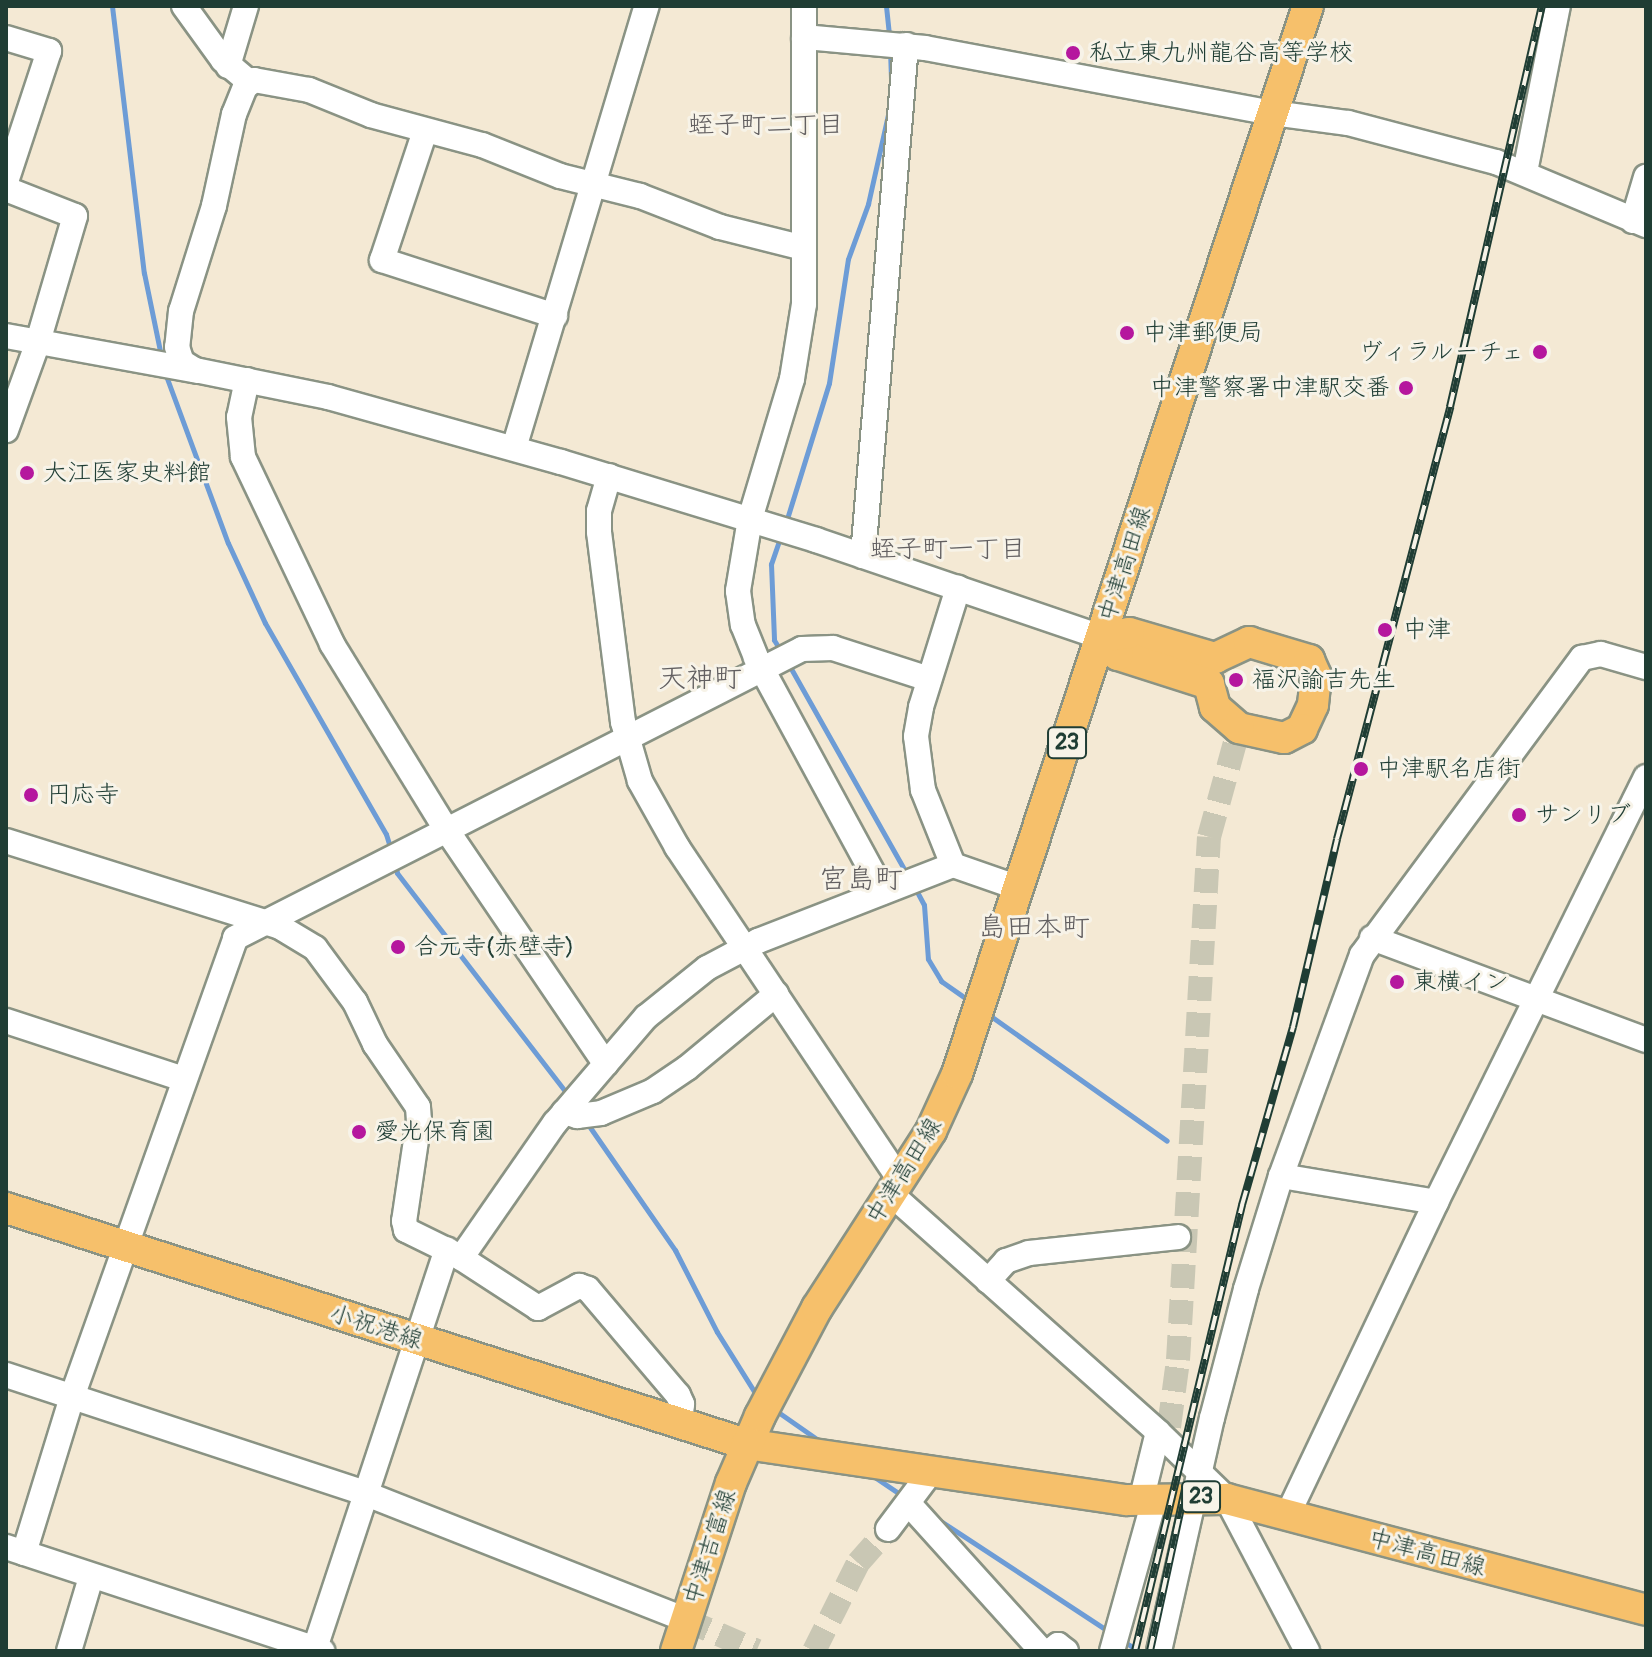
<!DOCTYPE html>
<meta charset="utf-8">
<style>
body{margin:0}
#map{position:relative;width:1652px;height:1657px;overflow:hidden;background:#f4e9d4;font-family:Pangolin,"Klee One",sans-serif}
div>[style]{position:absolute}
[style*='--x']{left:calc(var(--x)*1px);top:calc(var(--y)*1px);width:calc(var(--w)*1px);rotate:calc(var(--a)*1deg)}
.stream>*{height:5px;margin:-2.5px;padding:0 2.5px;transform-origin:2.5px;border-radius:2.5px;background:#6d9cd6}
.minor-tunnel>*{height:24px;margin-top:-12px;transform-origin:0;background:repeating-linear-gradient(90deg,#c9c7b4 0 24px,transparent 0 36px)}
.roads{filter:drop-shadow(2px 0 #8a9384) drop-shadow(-2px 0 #8a9384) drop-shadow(0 2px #8a9384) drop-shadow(0 -2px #8a9384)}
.minor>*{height:24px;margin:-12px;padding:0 12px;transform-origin:12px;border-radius:12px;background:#fff}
.major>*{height:30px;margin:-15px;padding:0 15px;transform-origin:15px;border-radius:15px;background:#f6c06b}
.rail>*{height:8px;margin-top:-4px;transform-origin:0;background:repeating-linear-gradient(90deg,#f7f3e8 0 15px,#1f3d34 0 30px);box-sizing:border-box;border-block:2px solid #1f3d34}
.dots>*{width:22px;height:22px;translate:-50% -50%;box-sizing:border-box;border:4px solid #f7f3e8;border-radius:50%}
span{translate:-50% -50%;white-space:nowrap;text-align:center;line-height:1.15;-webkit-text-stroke:6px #f7f3e8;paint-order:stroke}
.shield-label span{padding:2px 6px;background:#f7f3e8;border:2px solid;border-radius:6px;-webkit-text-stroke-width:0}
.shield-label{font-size:22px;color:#1f3d34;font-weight:700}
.poi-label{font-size:24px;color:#1f3d34}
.left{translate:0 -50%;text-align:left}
.right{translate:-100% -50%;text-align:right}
.street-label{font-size:24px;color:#1f3d34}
.neighbourhood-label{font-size:26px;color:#636061}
.quarter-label{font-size:28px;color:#636061}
.frame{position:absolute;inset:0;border:8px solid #1f3d34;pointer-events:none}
</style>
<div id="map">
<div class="stream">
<i style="--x:112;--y:6;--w:269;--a:83.2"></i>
<i style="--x:144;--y:273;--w:85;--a:78.4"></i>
<i style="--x:886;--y:6;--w:30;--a:84"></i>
<i style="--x:890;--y:50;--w:34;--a:88"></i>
<i style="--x:165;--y:373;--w:181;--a:69.7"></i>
<i style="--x:228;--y:543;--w:88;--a:65.2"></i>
<i style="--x:265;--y:623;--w:243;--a:60.2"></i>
<i style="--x:386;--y:834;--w:17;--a:73"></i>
<i style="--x:786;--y:522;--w:145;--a:-72.8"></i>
<i style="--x:829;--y:383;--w:125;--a:-81.3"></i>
<i style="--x:848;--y:259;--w:59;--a:-70"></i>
<i style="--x:868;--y:204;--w:96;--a:-77.4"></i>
<i style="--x:781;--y:535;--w:31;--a:109"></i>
<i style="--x:771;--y:564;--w:76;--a:87.7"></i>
<i style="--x:774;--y:640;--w:15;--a:58"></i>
<i style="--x:789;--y:665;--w:242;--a:60.6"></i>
<i style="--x:395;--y:864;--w:9;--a:77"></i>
<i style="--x:397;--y:873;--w:280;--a:52.4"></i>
<i style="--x:915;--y:888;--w:19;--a:62"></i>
<i style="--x:924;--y:905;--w:54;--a:85.8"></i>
<i style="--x:928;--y:959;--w:26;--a:59"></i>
<i style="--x:941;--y:981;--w:32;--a:35"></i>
<i style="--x:992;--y:1017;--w:214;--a:35.3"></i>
<i style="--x:587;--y:1123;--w:155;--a:55.3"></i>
<i style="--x:675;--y:1250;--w:92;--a:62.9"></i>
<i style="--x:717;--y:1332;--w:75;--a:58"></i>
<i style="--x:778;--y:1412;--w:52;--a:34.9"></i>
<i style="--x:873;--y:1476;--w:37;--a:34"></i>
<i style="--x:936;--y:1518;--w:206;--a:33.3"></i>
<i style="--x:1123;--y:1641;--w:19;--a:32"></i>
</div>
<div class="minor-tunnel">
<i style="--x:1169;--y:1427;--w:68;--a:-82.3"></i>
<i style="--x:1178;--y:1360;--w:524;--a:-86.61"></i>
<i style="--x:1209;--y:837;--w:113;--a:-74.6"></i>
<i style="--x:686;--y:1620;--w:77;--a:23.6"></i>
<i style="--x:814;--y:1651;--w:98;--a:-63.4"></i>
<i style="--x:858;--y:1563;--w:45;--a:-48.6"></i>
</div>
<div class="roads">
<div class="minor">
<i style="--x:184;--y:6;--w:67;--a:54.2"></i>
<i style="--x:223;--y:60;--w:34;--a:40"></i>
<i style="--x:804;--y:6;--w:298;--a:90"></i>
<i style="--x:804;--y:304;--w:76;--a:99.1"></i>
<i style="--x:792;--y:379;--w:146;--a:106.7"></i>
<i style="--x:750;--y:519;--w:73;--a:99.5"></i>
<i style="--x:738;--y:591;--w:34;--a:82"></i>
<i style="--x:743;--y:625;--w:35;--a:68"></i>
<i style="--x:756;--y:658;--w:266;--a:61.5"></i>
<i style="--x:804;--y:37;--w:121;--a:5.2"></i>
<i style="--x:925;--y:48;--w:354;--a:10.6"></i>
<i style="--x:1273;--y:113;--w:76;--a:7.6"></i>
<i style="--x:1348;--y:123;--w:153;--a:14.8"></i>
<i style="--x:1496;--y:162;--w:163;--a:22.8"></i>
<i style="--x:6;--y:38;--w:45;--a:16.8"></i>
<i style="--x:49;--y:51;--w:138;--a:108.2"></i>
<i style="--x:228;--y:66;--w:63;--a:-73.3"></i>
<i style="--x:425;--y:131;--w:136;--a:108.4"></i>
<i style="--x:382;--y:260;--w:182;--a:17.9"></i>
<i style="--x:1525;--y:172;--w:169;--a:-78.8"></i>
<i style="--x:6;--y:189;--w:74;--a:21.4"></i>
<i style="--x:75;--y:216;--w:131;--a:106.4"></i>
<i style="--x:38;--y:342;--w:94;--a:110"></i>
<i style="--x:1633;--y:221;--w:46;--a:-73.5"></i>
<i style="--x:804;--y:248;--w:87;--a:-166"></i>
<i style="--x:720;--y:227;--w:86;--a:-158.8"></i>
<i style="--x:640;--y:196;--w:82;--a:-166"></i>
<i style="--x:560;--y:176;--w:84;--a:-158.3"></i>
<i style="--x:482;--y:145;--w:115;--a:-164.9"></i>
<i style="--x:371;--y:115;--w:67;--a:-158"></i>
<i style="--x:309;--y:90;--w:56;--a:-169.7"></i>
<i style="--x:254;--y:80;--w:11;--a:142"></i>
<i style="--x:245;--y:87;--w:29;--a:112"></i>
<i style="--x:234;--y:114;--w:94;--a:102.3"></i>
<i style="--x:214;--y:206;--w:110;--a:107.4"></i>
<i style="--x:181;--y:311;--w:36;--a:96"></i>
<i style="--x:177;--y:347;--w:16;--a:72"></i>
<i style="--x:182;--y:362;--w:15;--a:32"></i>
<i style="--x:195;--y:370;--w:136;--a:11.5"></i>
<i style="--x:328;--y:397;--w:242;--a:15.6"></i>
<i style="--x:561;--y:462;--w:267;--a:17"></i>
<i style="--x:816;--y:540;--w:301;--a:18.8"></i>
<i style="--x:6;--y:336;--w:195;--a:10.3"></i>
<i style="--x:247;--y:380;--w:38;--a:102"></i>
<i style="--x:239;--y:417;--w:40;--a:84.3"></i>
<i style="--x:243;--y:457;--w:207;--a:64.5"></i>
<i style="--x:332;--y:644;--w:217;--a:58.4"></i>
<i style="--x:446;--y:829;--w:284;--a:55.8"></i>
<i style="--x:514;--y:448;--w:462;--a:-73.3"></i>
<i style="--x:609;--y:476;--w:36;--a:106"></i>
<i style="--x:599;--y:511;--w:21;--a:90"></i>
<i style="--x:599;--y:532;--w:192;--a:82.8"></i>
<i style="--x:623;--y:722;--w:61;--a:73.9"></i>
<i style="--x:640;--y:781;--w:76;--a:60.7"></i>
<i style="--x:677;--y:847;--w:401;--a:56.2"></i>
<i style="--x:863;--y:556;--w:513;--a:-85.19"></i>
<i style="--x:6;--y:841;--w:287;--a:17.4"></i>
<i style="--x:280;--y:927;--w:41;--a:31"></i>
<i style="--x:315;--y:948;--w:67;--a:53.5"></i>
<i style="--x:355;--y:1002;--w:47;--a:64.5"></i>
<i style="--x:375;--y:1044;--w:76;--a:55.7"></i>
<i style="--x:418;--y:1107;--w:13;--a:86"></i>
<i style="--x:419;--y:1120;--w:102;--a:98.4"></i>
<i style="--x:404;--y:1221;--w:9;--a:77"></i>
<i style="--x:406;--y:1230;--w:55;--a:26.1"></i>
<i style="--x:455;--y:1254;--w:99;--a:33"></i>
<i style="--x:538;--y:1308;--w:47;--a:-28.2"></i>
<i style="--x:579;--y:1286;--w:9;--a:18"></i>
<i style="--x:588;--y:1289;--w:139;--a:49.7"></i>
<i style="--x:678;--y:1395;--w:10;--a:66"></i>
<i style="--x:682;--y:1404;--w:20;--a:96"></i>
<i style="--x:953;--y:865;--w:81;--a:-111.8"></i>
<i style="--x:923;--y:790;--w:54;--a:-97.4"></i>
<i style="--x:916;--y:736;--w:29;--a:-80"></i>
<i style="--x:921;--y:707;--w:125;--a:-72.7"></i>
<i style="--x:1372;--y:938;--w:292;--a:20.4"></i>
<i style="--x:6;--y:1021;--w:186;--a:18.1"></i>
<i style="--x:564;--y:1112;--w:14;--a:17"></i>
<i style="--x:577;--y:1116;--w:24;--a:-7"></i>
<i style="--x:601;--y:1113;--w:56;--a:-22.9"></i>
<i style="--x:653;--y:1091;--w:41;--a:-34.1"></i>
<i style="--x:687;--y:1068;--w:116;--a:-39.7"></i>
<i style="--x:1281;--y:1176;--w:157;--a:9.5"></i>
<i style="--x:891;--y:1194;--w:358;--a:41.7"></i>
<i style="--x:1158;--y:1432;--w:96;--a:44.2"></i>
<i style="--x:1227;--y:1499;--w:172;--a:62.2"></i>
<i style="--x:461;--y:1258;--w:165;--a:-55.2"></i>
<i style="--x:555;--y:1123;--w:140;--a:-49.4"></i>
<i style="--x:646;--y:1017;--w:78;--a:-38.8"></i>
<i style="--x:707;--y:968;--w:58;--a:-27.9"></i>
<i style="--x:758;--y:941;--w:209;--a:-21.3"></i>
<i style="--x:953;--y:865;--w:70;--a:19.2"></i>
<i style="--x:988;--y:1281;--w:27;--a:-48"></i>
<i style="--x:1006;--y:1261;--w:24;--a:-19"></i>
<i style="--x:1029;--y:1253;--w:150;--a:-6.1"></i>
<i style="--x:6;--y:1375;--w:377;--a:18.2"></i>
<i style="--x:364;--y:1493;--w:346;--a:21.5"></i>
<i style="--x:1141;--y:1501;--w:71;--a:-76.2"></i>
<i style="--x:909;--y:1504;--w:198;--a:47.9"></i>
<i style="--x:1287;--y:1516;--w:348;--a:-64.6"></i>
<i style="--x:1436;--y:1202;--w:474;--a:-63.7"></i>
<i style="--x:888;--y:1529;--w:70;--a:-53.1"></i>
<i style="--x:6;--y:1547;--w:333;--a:18.2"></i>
<i style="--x:24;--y:1553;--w:163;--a:-72.9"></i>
<i style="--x:72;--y:1397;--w:487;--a:-70.4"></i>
<i style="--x:235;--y:938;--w:636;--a:-27.01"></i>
<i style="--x:802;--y:649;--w:31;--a:-2"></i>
<i style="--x:833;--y:648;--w:101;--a:17.9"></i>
<i style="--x:69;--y:1651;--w:77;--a:-73.4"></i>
<i style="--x:314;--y:1651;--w:423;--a:-71.7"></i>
<i style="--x:1050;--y:1651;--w:10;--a:-37"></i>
<i style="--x:1058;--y:1645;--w:10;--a:37"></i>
<i style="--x:1112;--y:1651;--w:156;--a:-74.4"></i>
<i style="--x:1159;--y:1651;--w:239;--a:-77.2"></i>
<i style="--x:1212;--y:1418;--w:133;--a:-75.2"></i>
<i style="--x:1246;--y:1289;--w:118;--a:-72.8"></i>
<i style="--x:1281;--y:1176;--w:235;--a:-69.9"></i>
<i style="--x:1362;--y:955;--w:370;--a:-53.5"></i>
<i style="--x:1582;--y:658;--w:19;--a:-12"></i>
<i style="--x:1601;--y:654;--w:47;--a:16.1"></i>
</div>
<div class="major">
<i style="--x:1129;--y:633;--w:90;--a:16.2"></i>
<i style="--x:1215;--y:658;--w:38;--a:-25"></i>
<i style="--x:1249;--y:642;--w:63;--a:16.7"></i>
<i style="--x:1309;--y:660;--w:17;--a:66"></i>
<i style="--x:1316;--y:676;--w:29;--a:96"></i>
<i style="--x:1313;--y:705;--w:26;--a:115"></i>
<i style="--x:1302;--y:729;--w:20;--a:153"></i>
<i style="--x:1284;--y:738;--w:46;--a:-167.5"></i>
<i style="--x:1239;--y:728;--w:32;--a:-139"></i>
<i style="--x:1215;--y:707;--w:24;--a:-105"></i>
<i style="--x:1209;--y:684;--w:96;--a:-162.3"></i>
<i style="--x:1118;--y:655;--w:25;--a:-133"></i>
<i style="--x:1101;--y:637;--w:28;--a:-8"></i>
<i style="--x:6;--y:1208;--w:777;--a:17.69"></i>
<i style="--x:746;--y:1444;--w:385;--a:8.4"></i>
<i style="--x:1127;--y:1500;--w:100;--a:-0.6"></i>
<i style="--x:1227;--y:1499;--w:433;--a:14.8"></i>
<i style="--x:676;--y:1651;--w:177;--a:-71.9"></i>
<i style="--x:731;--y:1483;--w:73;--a:-66.6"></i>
<i style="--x:760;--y:1416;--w:122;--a:-62.2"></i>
<i style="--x:817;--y:1308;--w:211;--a:-57.2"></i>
<i style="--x:931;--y:1131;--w:63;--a:-65.5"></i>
<i style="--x:957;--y:1074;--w:1124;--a:-71.81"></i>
</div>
</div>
<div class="rail">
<i style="--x:1135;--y:1651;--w:459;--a:-76.5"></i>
<i style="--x:1242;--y:1205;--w:185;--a:-74"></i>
<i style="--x:1293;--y:1027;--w:193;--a:-76.8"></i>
<i style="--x:1337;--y:839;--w:447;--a:-75.3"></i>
<i style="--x:1450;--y:407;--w:411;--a:-77.1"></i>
<i style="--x:1150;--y:1651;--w:170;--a:-77.8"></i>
</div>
<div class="dots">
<i style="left:1073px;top:53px;background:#b5179e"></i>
<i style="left:1127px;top:333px;background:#b5179e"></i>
<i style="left:1540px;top:352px;background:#b5179e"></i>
<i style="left:1406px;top:388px;background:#b5179e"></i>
<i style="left:27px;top:473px;background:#b5179e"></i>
<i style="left:1385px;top:630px;background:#b5179e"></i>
<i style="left:1236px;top:680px;background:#b5179e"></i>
<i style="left:1361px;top:769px;background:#b5179e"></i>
<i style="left:31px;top:795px;background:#b5179e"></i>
<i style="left:1519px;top:815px;background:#b5179e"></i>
<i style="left:398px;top:947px;background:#b5179e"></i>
<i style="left:1397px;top:982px;background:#b5179e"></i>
<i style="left:359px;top:1132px;background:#b5179e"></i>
</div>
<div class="shield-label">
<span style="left:1067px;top:743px">23</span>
<span style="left:1201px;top:1497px">23</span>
</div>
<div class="poi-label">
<span class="left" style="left:1089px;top:53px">私立東九州龍谷高等学校</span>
<span class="left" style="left:1143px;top:333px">中津郵便局</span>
<span class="right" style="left:1524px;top:352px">ヴィラルーチェ</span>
<span class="right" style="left:1390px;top:388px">中津警察署中津駅交番</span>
<span class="left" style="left:43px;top:473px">大江医家史料館</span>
<span class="left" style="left:1403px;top:630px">中津</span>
<span class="left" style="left:1252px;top:680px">福沢諭吉先生</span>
<span class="left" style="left:1377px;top:769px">中津駅名店街</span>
<span class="left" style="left:47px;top:795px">円応寺</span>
<span class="left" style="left:1535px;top:815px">サンリブ</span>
<span class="left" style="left:414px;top:947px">合元寺(赤壁寺)</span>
<span class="left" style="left:1413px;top:982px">東横イン</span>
<span class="left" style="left:375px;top:1132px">愛光保育園</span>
</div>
<div class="street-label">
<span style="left:1125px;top:564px;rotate:-72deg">中津高田線</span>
<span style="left:904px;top:1171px;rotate:-58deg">中津高田線</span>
<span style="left:376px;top:1327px;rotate:18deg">小祝港線</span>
<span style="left:710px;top:1547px;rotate:-72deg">中津吉富線</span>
<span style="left:1427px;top:1553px;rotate:15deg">中津高田線</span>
</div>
<div class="neighbourhood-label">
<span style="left:766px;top:126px">蛭子町二丁目</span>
<span style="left:948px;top:550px">蛭子町一丁目</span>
</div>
<div class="quarter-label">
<span style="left:700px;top:679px">天神町</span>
<span style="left:861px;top:880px">宮島町</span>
<span style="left:1034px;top:928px">島田本町</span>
</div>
<div class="frame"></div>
</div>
